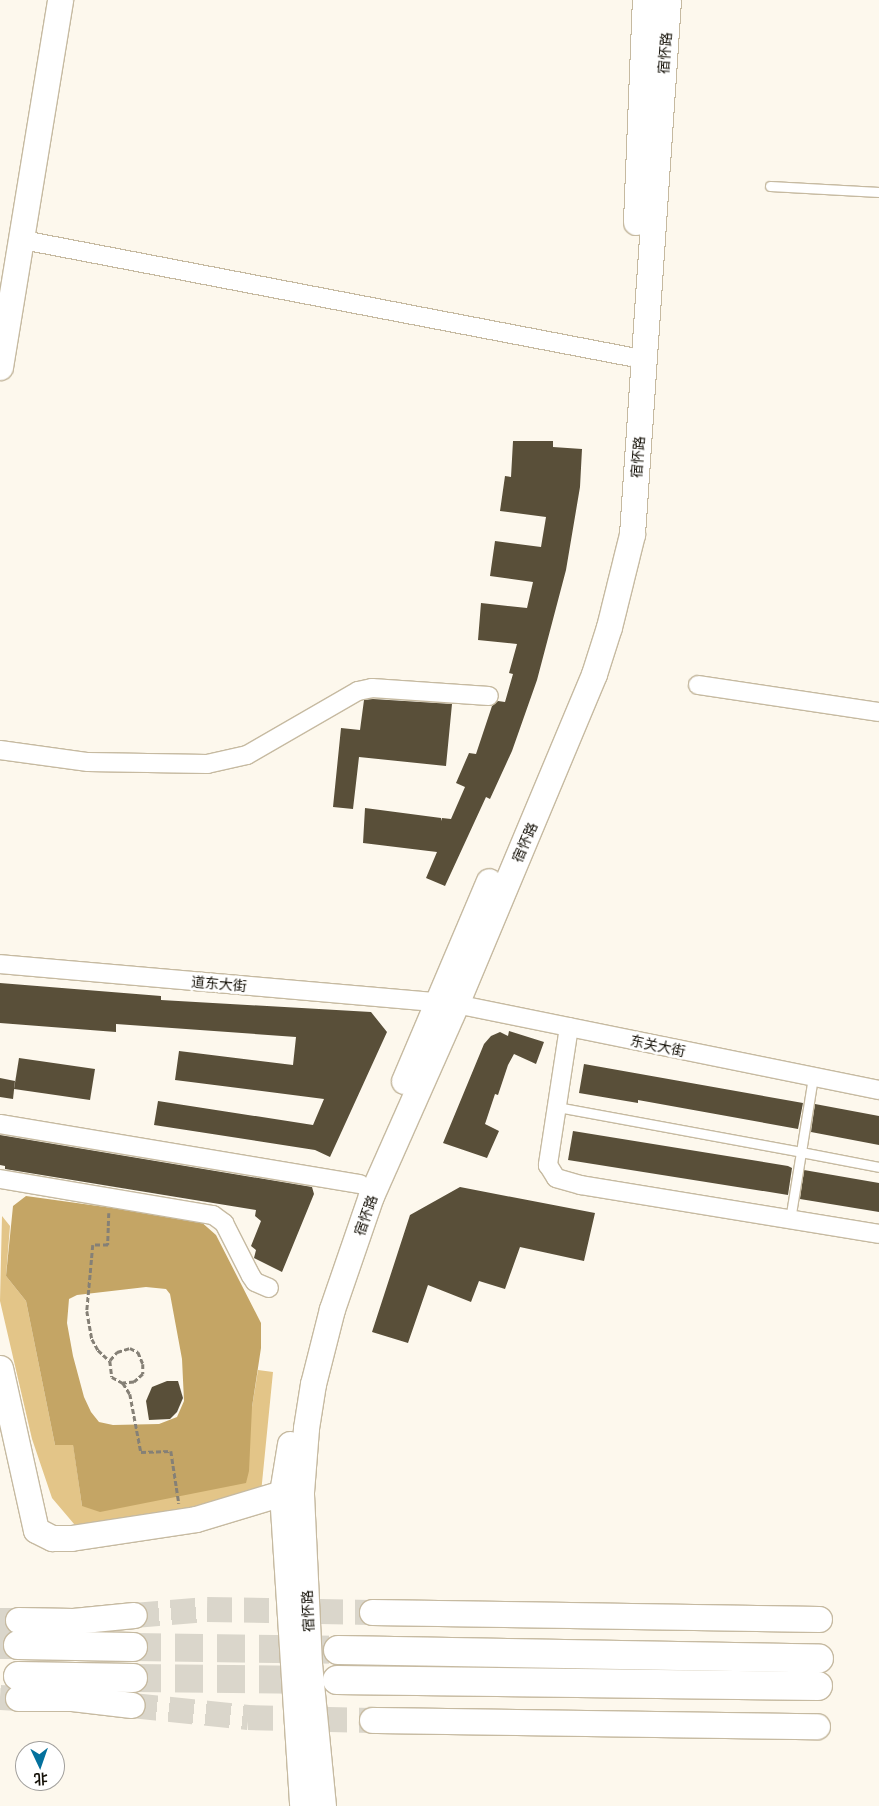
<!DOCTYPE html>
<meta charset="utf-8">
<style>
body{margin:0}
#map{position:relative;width:879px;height:1806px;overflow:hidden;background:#fdf8ed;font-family:Literata,"Noto Sans SC",serif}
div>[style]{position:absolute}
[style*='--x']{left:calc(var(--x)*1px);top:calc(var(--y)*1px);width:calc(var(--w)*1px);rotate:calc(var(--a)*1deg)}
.green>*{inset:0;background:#e3c588}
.water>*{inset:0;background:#c4a565}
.building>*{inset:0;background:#594f39}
.secondary-tunnel>*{height:25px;margin-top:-12.5px;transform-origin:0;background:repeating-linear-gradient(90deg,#dad6cb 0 25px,transparent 0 37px)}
.primary-tunnel>*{height:28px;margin-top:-14px;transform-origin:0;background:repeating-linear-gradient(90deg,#dad6cb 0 28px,transparent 0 42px)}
.path>*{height:2.5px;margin-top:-1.25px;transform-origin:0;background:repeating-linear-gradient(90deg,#858076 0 5px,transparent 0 7.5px)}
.roads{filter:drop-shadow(1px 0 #c6baa1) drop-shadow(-1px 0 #c6baa1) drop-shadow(0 1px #c6baa1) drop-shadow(0 -1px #c6baa1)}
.lane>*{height:9px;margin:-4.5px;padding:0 4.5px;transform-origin:4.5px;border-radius:4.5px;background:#fff}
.street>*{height:18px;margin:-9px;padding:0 9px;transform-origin:9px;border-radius:9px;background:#fff}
.secondary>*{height:25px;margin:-12.5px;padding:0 12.5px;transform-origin:12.5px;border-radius:12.5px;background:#fff}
.primary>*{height:28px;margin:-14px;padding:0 14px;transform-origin:14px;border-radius:14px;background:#fff}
span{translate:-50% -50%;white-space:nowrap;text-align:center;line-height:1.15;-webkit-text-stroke:5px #fff;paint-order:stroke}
.street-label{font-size:14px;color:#161209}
.north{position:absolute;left:15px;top:1741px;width:50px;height:50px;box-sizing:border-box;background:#fff;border:1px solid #a2a09d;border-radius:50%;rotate:177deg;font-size:14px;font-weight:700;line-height:20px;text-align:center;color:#161209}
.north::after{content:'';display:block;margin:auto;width:18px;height:22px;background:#04719d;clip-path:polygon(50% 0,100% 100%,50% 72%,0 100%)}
</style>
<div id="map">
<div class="green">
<i style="clip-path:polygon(2px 1216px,10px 1226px,6px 1276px,26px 1301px,55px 1445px,73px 1444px,82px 1506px,252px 1407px,258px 1370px,273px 1372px,261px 1493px,80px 1531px,52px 1498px,32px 1439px,0 1301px)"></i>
</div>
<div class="water">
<i style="clip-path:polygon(evenodd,26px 1196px,199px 1220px,216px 1235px,261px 1323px,261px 1348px,252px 1407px,249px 1471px,246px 1483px,100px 1512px,82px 1506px,73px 1445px,55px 1445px,26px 1301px,6px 1276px,13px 1206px,26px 1196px,146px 1287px,166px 1289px,170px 1294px,182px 1359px,184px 1401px,177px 1417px,159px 1424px,113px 1425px,99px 1422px,91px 1412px,84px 1397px,73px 1356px,67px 1323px,69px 1299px,77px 1295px,146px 1287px)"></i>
</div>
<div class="building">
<i style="clip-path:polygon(513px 441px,553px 441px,553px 447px,582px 449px,580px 487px,566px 570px,537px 680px,512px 751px,490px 799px,486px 797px,445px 886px,426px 878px,437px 852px,363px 843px,365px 808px,441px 818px,441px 821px,442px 818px,451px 819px,465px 787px,456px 783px,469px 753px,476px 754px,492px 706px,498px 701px,505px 702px,513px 674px,509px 673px,517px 644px,478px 640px,481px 603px,527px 608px,533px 582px,490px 576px,495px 541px,541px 547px,546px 517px,500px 511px,505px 476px,511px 477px)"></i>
<i style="clip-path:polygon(373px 699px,452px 704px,446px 766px,359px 757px,353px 809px,333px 807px,341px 728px,360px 730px,364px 700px)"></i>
<i style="clip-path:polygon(0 983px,161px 996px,161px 1000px,371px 1012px,387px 1032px,330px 1157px,315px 1150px,154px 1125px,158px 1101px,313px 1125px,324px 1099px,175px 1080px,179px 1051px,293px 1065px,296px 1037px,116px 1024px,116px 1032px,0 1023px)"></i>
<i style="clip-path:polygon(509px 1031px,544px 1042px,536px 1064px,514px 1054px,508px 1065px,498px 1095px,495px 1094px,485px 1124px,499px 1131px,487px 1158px,443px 1143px,484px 1044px,491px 1036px,500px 1032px,508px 1036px)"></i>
<i style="clip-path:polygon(19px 1058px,95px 1069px,90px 1100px,14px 1089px)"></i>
<i style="clip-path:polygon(584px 1064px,803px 1103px,798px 1129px,638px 1100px,638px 1103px,579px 1093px)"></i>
<i style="clip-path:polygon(0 1078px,15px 1081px,13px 1099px,0 1097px)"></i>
<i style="clip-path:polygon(815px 1104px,879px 1116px,879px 1145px,811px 1132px)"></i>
<i style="clip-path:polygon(573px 1131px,788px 1166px,792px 1168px,788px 1195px,568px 1160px)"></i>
<i style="clip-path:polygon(0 1135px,312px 1187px,314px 1194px,282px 1272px,254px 1258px,256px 1250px,251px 1246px,261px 1221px,255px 1216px,256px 1210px,5px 1169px,5px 1166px,0 1165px)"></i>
<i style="clip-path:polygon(804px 1170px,879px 1183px,879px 1212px,800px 1199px)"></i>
<i style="clip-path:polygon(460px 1187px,595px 1213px,584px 1261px,520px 1247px,505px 1289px,479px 1281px,471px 1302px,428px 1285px,408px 1343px,372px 1332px,410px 1215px)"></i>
<i style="clip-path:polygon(167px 1381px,178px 1381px,183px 1398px,177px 1412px,170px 1419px,149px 1420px,146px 1401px,152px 1387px)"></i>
</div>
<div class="secondary-tunnel">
<i style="--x:134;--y:1615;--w:73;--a:-4.7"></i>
<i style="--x:207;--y:1609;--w:165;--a:1"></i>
<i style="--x:0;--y:1620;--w:18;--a:0"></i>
<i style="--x:0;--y:1697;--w:18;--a:3"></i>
<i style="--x:132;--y:1705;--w:117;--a:5.9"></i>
<i style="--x:248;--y:1717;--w:124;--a:1.4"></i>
</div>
<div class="primary-tunnel">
<i style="--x:0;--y:1645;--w:18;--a:0"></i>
<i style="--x:133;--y:1647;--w:205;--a:0.8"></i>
<i style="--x:133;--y:1678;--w:186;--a:0.6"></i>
</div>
<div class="path">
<i style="--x:109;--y:1213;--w:32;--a:92"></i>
<i style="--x:108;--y:1245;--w:15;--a:180"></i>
<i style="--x:93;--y:1245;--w:66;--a:95.2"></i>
<i style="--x:87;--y:1311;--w:28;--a:80"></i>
<i style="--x:92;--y:1339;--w:13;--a:61"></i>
<i style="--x:98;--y:1350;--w:16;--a:43"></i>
<i style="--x:110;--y:1361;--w:16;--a:83"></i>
<i style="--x:112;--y:1377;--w:13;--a:29"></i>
<i style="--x:123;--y:1383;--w:13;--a:58"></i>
<i style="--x:130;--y:1394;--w:59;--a:79.3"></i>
<i style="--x:141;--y:1452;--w:30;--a:-2"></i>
<i style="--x:171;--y:1451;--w:53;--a:81.3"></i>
<i style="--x:110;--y:1360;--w:11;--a:-49"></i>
<i style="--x:117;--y:1352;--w:14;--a:-17"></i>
<i style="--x:130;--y:1348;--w:9;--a:27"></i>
<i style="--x:138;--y:1352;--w:13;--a:67"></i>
<i style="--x:143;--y:1364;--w:10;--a:90"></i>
<i style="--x:143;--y:1374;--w:12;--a:138"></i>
<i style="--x:134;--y:1382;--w:11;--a:175"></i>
</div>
<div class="roads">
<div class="lane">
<i style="--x:770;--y:186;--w:109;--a:3.2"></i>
<i style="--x:813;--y:1077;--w:76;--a:99.1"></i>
<i style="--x:801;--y:1152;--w:79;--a:10.9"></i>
<i style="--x:557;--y:1107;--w:248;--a:10.4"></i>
<i style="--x:801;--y:1152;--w:69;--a:99.2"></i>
</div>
<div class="street">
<i style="--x:23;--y:240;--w:619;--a:10.89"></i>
<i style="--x:698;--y:685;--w:183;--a:8.5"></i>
<i style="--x:0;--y:750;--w:89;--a:7.8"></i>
<i style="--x:88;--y:762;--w:119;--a:1"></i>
<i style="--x:207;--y:764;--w:41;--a:-12.7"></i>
<i style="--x:247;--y:755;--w:128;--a:-30"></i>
<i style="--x:358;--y:691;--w:14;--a:-12"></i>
<i style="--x:372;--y:688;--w:117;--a:3.9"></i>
<i style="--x:0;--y:964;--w:458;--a:5"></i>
<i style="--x:456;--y:1004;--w:432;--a:11.5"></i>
<i style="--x:569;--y:1027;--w:140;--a:98.7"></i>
<i style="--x:548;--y:1165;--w:15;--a:58"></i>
<i style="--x:556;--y:1178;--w:26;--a:16"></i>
<i style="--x:581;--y:1185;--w:302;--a:9.3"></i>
<i style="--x:0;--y:1124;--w:365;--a:9.5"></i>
<i style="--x:0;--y:1179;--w:216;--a:9.6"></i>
<i style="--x:213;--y:1215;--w:14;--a:36"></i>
<i style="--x:224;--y:1223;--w:59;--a:63"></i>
<i style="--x:251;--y:1276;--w:7;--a:56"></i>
<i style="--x:255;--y:1282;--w:15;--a:23"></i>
</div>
<div class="secondary">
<i style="--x:636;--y:222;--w:222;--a:-87.7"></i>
<i style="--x:0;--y:367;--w:372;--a:-80.7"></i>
<i style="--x:404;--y:1081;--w:217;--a:-67"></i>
<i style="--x:0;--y:1368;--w:166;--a:77.5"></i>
<i style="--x:36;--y:1530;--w:18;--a:27"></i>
<i style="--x:52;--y:1538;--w:19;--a:0"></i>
<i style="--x:71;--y:1538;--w:126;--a:-8.6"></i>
<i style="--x:196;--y:1519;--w:90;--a:-16.8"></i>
<i style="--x:290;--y:1444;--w:50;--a:99.3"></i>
<i style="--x:282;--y:1493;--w:314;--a:86.3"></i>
<i style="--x:372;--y:1612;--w:447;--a:0.9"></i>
<i style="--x:18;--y:1620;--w:55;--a:1"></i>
<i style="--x:73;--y:1621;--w:61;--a:-5.6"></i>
<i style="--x:18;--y:1698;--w:54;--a:0"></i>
<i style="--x:72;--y:1698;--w:60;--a:6.7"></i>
<i style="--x:372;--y:1720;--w:445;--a:0.8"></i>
<i style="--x:323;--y:1806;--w:143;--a:-95.6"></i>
<i style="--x:309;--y:1664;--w:172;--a:-92.7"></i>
<i style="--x:301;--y:1492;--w:64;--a:-85.5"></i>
<i style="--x:306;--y:1428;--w:45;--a:-81"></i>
<i style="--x:313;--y:1384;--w:77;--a:-75.8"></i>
<i style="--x:332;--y:1309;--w:120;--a:-71"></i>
<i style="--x:371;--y:1196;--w:210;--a:-66.1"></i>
<i style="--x:456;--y:1004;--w:358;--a:-67.3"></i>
<i style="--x:594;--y:674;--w:49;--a:-72.3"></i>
<i style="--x:609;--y:627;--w:96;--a:-76.1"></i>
<i style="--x:632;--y:534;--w:535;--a:-86.14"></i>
</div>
<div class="primary">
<i style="--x:18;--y:1645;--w:115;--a:1"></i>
<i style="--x:338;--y:1650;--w:481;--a:1"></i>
<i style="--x:18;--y:1676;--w:115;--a:1"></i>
<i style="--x:337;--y:1680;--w:481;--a:0.7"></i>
</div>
</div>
<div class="street-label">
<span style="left:664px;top:53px;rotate:-86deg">宿怀路</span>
<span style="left:637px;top:457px;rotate:-86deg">宿怀路</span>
<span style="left:524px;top:842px;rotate:-67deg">宿怀路</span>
<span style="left:219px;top:983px;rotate:5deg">道东大街</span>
<span style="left:658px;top:1045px;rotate:12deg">东关大街</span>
<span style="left:365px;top:1215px;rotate:-71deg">宿怀路</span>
<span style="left:307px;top:1611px;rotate:-93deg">宿怀路</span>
</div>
<div class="north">北</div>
</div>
